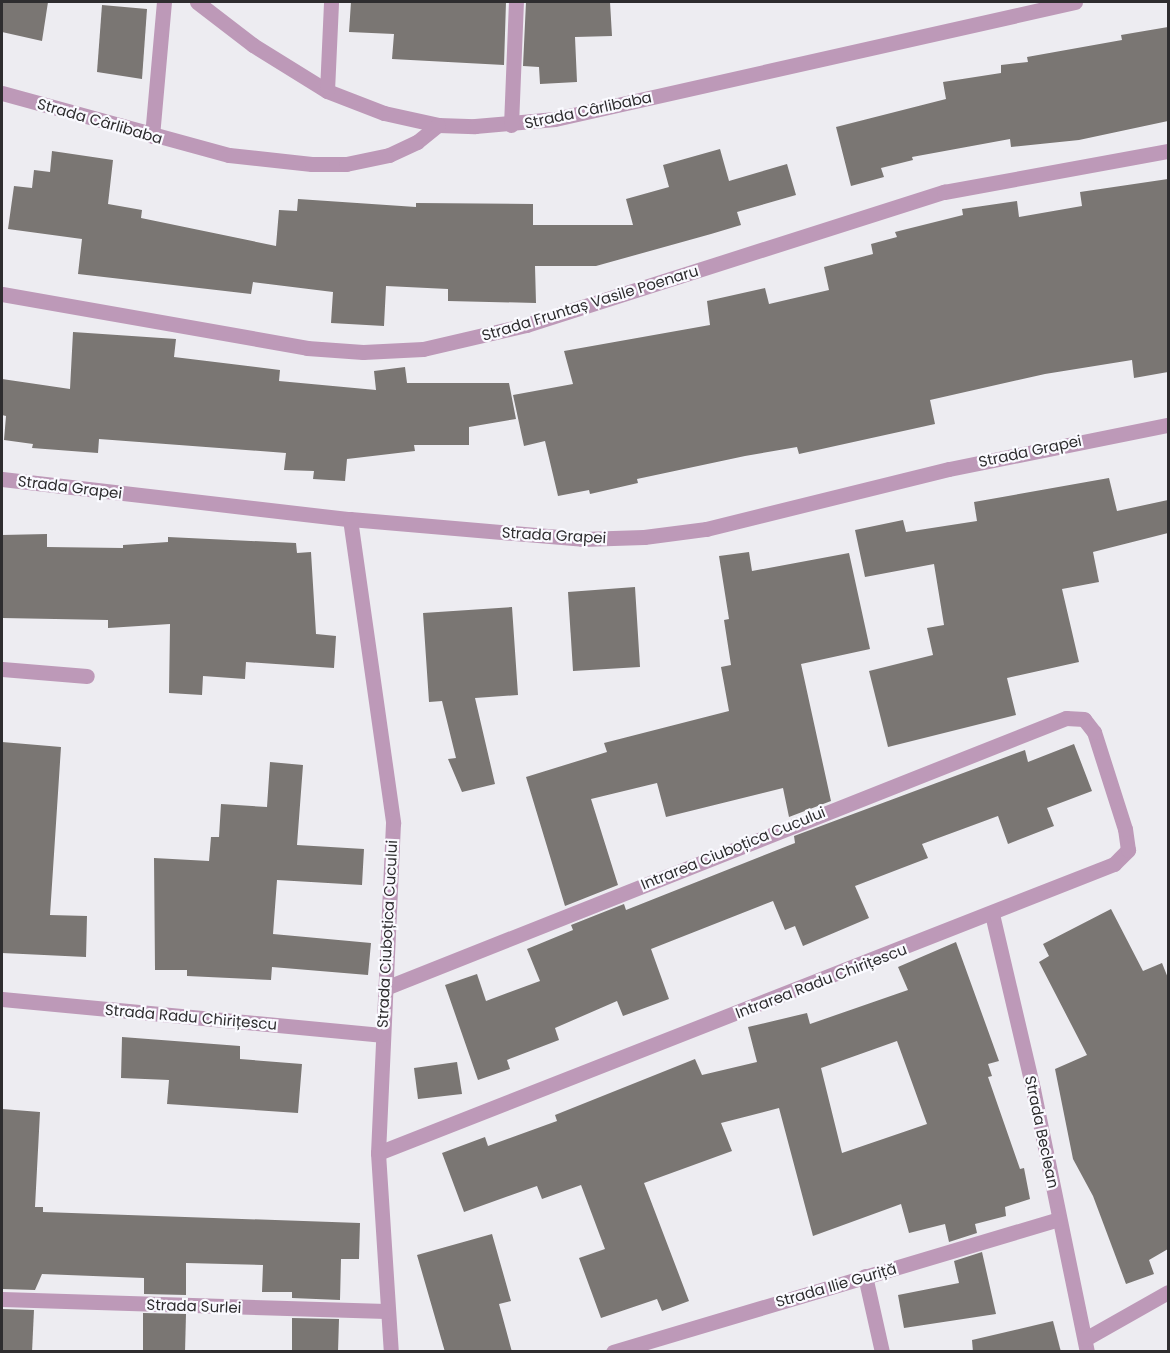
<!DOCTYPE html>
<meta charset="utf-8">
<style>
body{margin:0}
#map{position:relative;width:1170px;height:1353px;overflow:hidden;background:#edecf1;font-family:Poppins,sans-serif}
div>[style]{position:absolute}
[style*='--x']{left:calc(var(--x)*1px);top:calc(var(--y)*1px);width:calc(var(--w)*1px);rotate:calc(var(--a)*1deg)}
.building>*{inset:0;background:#7a7673}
.minor>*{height:15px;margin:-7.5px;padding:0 7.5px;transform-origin:7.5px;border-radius:7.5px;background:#bd99b8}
span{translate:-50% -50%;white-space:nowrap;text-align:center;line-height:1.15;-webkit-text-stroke:4.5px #fafaff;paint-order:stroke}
.street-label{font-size:15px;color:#2e2d2f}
.frame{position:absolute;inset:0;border:3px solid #2e2d2f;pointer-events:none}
</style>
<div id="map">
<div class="building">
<i style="clip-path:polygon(2px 2px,48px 2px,42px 41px,2px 32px)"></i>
<i style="clip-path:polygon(351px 2px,506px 2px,504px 65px,392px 59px,394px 34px,349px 32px)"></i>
<i style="clip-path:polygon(526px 2px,610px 2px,612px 36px,575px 37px,577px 82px,540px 84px,539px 67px,523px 66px)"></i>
<i style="clip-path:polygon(102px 5px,147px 9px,142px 79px,97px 72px)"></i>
<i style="clip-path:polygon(1168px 27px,1168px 121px,1079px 140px,1011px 147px,1010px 139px,912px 157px,913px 160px,881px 168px,884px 177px,851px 186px,836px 127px,946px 99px,943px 82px,1001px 73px,1001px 65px,1028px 62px,1027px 57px,1122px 40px,1121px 35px)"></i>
<i style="clip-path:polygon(720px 149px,729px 181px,787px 164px,796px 195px,737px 212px,741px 225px,711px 234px,596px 266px,535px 266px,536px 303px,448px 301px,448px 289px,386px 286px,384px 326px,331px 323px,333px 292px,253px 282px,251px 294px,78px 274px,82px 239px,8px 229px,14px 186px,32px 188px,34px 170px,50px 172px,52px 151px,113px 160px,108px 204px,142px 210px,141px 218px,276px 246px,279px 210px,297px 211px,298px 199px,416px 207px,416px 203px,533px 204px,533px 225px,633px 225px,626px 199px,669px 187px,663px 165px)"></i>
<i style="clip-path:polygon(1168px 179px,1168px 372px,1134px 378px,1132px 360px,1045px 374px,930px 400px,935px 424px,799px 454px,797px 447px,745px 456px,637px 479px,638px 483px,590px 494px,589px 490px,558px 496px,545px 441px,524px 446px,513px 395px,573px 384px,564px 351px,710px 325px,707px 301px,765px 288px,769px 304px,829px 290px,824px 267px,873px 254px,871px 244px,897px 237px,895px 232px,963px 215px,962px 209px,1017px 201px,1019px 217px,1082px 206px,1080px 192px)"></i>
<i style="clip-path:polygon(73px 332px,176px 339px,174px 357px,280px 370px,279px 381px,376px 390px,374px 371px,405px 367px,407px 383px,509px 383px,516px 419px,469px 427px,469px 445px,414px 445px,415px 451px,347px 459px,345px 481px,313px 479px,314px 471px,284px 470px,286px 453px,99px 439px,98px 453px,32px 448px,33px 444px,4px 440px,6px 416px,2px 415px,2px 379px,70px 389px)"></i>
<i style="clip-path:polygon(1109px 478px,1117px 511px,1168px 500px,1168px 533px,1093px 552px,1099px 582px,1062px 589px,1079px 662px,1007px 678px,1016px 715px,888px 747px,869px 671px,933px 655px,927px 628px,944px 625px,934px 564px,865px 577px,855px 530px,903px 520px,906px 532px,977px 521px,974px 502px)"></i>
<i style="clip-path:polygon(47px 534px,47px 547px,123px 548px,123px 545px,168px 542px,168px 537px,296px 543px,297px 553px,311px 552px,316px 634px,336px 636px,334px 668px,246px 662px,245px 679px,203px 676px,202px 695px,169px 693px,170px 624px,108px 628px,108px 620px,2px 618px,2px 535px)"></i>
<i style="clip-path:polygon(749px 552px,752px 571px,849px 553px,870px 649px,801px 664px,831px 801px,789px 817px,783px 788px,666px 817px,657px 783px,591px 799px,618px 885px,565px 906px,526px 777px,607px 752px,604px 743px,729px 711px,721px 667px,731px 665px,724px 620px,729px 619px,719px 556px)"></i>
<i style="clip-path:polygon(635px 587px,640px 667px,573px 671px,568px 592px)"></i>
<i style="clip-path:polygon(512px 607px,518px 695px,475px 698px,495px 784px,462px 792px,448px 759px,456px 758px,442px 701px,429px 702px,423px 613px)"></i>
<i style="clip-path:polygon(2px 742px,61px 747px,50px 915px,87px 916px,86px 957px,2px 953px)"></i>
<i style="clip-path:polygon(1074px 744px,1092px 791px,1047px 808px,1054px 826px,1008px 844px,998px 816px,922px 844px,928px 858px,855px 886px,869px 918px,803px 946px,795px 926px,785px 930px,773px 901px,651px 949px,669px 999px,623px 1016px,617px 1001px,555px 1028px,559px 1040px,507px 1060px,510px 1069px,478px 1080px,445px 985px,477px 974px,486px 1001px,540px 981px,527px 949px,573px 930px,571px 925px,624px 904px,626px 910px,795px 843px,794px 836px,1025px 750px,1028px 762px)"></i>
<i style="clip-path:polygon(270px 762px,303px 765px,297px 845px,364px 849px,362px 885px,277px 880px,273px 934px,371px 943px,368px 975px,272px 967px,271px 980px,187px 976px,187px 970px,155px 970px,154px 858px,209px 861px,211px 837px,219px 837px,221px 804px,267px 807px)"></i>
<i style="clip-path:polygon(1111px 909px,1143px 971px,1162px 963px,1168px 978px,1168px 1249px,1149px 1260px,1154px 1274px,1126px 1284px,1093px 1196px,1073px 1159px,1055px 1069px,1087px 1055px,1039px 962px,1049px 956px,1043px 944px)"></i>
<i style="clip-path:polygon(evenodd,956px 942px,999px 1061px,988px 1064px,992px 1076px,988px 1077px,1020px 1169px,1024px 1168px,1030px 1199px,1005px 1207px,1006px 1216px,975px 1224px,977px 1233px,949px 1242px,945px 1224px,909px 1233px,901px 1204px,813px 1236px,779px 1108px,721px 1123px,732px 1151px,644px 1183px,689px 1301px,662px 1311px,657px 1299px,601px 1318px,579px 1258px,605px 1249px,581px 1185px,542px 1199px,537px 1186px,464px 1212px,442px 1153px,485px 1137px,488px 1146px,557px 1121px,555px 1115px,695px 1059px,702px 1075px,757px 1062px,748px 1027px,807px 1013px,810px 1024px,908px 990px,898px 967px,956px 942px,897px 1041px,927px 1124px,842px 1153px,821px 1068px,897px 1041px)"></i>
<i style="clip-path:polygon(122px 1037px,240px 1046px,240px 1059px,302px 1064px,298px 1113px,167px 1104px,169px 1080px,121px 1078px)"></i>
<i style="clip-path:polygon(457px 1062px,462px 1094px,418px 1099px,414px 1068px)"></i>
<i style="clip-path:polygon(2px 1109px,40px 1112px,35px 1207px,43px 1207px,43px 1212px,360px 1223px,359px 1259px,341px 1259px,340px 1300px,292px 1298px,292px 1292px,262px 1292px,263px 1265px,186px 1263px,186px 1295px,144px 1294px,144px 1278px,42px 1274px,35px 1290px,2px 1289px)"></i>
<i style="clip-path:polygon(492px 1234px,511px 1301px,499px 1304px,512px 1352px,445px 1352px,417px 1255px)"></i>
<i style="clip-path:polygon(982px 1252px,996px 1314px,904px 1328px,898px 1295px,959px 1283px,954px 1261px)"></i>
<i style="clip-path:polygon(2px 1309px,34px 1310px,32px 1352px,2px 1352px)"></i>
<i style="clip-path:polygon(143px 1313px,186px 1314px,185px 1352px,143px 1352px)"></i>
<i style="clip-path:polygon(292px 1318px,339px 1319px,338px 1352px,292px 1352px)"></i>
<i style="clip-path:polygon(1053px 1321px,1061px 1352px,973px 1352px,972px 1340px)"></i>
</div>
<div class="minor">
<i style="--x:197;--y:2;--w:71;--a:37.5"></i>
<i style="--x:253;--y:45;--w:87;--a:31.9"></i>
<i style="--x:327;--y:91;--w:61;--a:21.1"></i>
<i style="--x:384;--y:113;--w:55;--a:12.5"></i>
<i style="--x:438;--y:125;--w:37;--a:2"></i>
<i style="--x:475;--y:126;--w:80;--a:-5"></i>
<i style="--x:555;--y:119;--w:533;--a:-12.68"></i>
<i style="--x:327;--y:91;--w:89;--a:-87.4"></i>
<i style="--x:2;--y:93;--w:235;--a:15.3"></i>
<i style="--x:229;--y:155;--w:83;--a:6.2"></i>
<i style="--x:312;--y:164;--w:34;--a:0"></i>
<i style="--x:346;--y:164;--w:44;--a:-11.8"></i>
<i style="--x:389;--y:155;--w:31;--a:-25"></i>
<i style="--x:417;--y:142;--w:27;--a:-39"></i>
<i style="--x:511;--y:125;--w:123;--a:-87.7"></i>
<i style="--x:152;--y:136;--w:135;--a:-84.9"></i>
<i style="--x:2;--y:294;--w:310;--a:10"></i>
<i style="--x:307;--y:348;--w:56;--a:4.1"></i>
<i style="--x:363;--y:352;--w:60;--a:-2.9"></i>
<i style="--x:423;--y:349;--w:106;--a:-13.1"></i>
<i style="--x:526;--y:325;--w:439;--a:-17.7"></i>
<i style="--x:944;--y:192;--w:228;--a:-10.4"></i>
<i style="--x:2;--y:479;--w:350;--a:6.6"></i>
<i style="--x:350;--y:519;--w:233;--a:4.9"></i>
<i style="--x:582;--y:539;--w:62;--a:-1.8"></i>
<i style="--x:644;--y:537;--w:63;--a:-7.4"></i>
<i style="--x:706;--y:529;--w:250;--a:-13.9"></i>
<i style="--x:949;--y:469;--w:223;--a:-11.4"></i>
<i style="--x:350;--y:519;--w:307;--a:81.9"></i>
<i style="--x:393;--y:823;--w:330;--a:92.6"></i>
<i style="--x:378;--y:1153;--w:199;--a:86.3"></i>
<i style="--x:2;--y:669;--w:85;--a:4.7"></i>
<i style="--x:992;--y:914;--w:180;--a:76.8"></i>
<i style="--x:1033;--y:1089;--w:268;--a:78.4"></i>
<i style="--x:2;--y:999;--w:381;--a:5.4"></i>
<i style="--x:378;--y:1153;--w:791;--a:-21.44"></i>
<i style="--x:1114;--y:864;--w:20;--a:-45"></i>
<i style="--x:1128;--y:850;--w:21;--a:-98"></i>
<i style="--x:1125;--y:829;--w:102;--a:-107.7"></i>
<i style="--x:1094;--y:732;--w:16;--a:-128"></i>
<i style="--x:1084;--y:719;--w:18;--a:-177"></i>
<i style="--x:1066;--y:718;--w:733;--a:158.37"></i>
<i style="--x:865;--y:1276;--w:78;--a:77.4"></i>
<i style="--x:2;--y:1299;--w:384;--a:1.8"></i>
<i style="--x:1085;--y:1339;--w:95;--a:-29.5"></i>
<i style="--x:613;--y:1352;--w:465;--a:-16.6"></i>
</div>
<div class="street-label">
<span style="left:588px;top:110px;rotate:-12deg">Strada Cârlibaba</span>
<span style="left:100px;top:121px;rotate:16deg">Strada Cârlibaba</span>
<span style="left:590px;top:303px;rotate:-17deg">Strada Fruntaș Vasile Poenaru</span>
<span style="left:1030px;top:451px;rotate:-12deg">Strada Grapei</span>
<span style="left:70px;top:487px;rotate:7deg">Strada Grapei</span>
<span style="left:554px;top:535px;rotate:3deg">Strada Grapei</span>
<span style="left:733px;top:848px;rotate:-22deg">Intrarea Ciuboțica Cucului</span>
<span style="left:387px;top:934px;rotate:-87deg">Strada Ciuboțica Cucului</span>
<span style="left:821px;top:981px;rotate:-21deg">Intrarea Radu Chirițescu</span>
<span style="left:191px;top:1017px;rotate:5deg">Strada Radu Chirițescu</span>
<span style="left:1042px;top:1132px;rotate:78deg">Strada Beclean</span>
<span style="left:836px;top:1285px;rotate:-16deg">Strada Ilie Guriță</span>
<span style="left:194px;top:1306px;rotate:2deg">Strada Surlei</span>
</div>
<div class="frame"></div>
</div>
